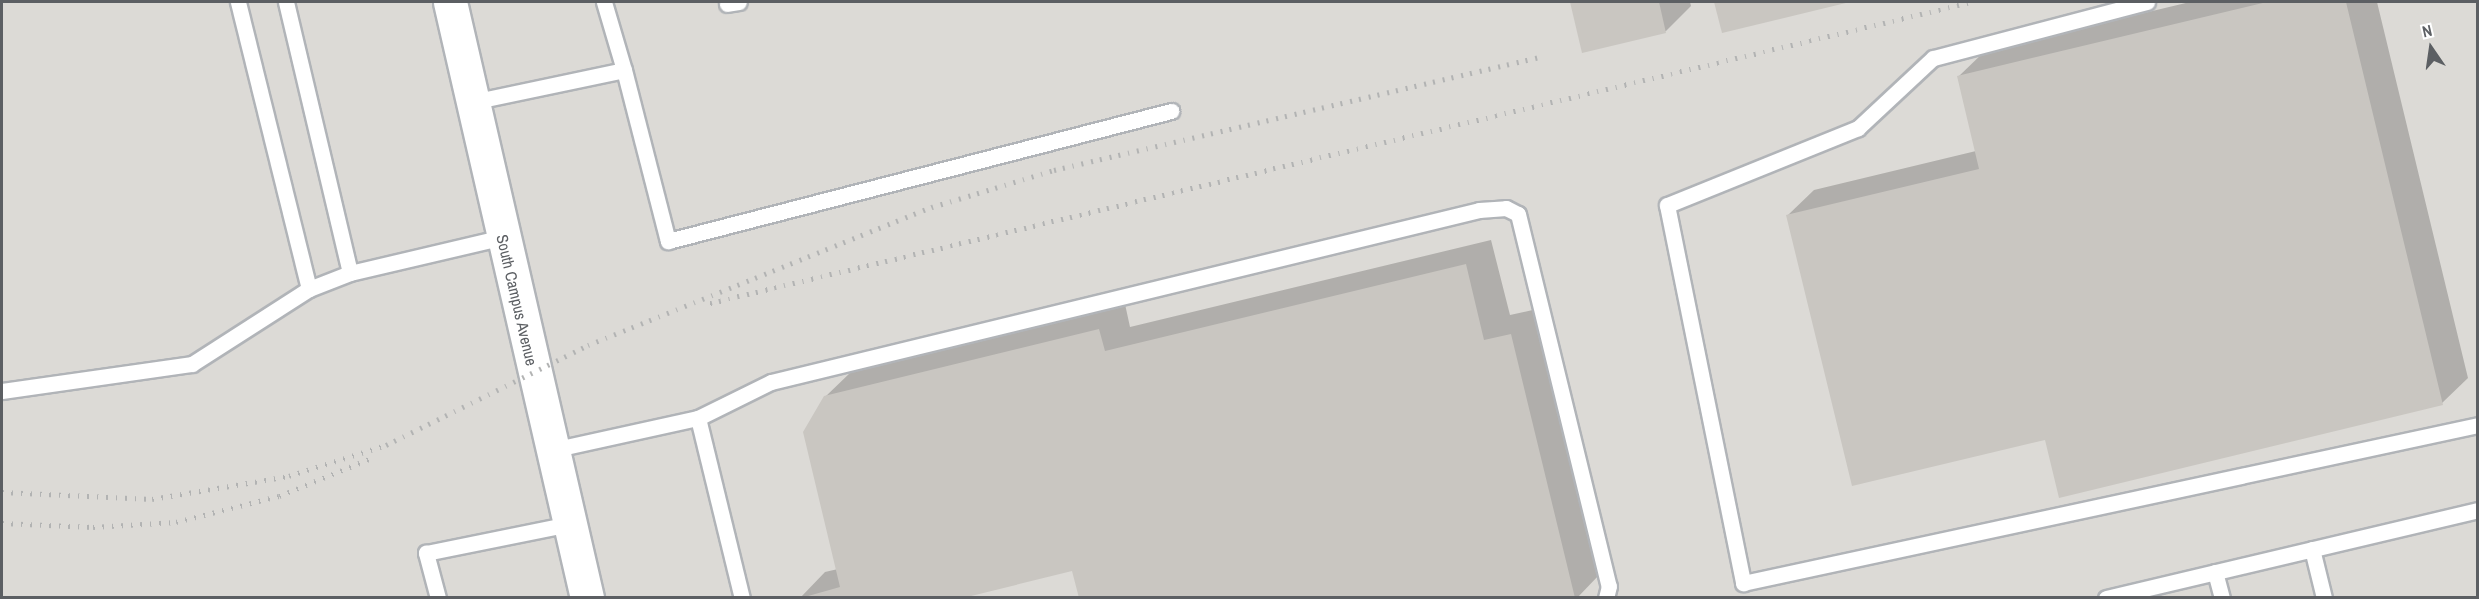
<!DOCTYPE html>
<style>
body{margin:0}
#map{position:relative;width:2479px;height:599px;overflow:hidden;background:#edebe4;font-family:"Archivo Narrow",sans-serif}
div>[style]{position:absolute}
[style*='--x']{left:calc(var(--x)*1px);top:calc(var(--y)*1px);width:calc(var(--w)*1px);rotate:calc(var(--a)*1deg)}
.industrial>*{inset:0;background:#dcdad6}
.shadow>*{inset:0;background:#0003}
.building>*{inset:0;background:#c9c6c1}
.roads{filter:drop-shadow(2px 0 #b1b4b8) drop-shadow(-2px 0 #b1b4b8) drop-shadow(0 2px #b1b4b8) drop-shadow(0 -2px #b1b4b8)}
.lane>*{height:15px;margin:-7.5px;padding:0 7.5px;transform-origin:7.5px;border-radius:7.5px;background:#fff}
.secondary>*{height:33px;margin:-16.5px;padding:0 16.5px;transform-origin:16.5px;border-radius:16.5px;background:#fff}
.rail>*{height:4.5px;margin-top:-2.25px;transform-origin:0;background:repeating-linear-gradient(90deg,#b2b3b3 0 1.5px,transparent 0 9.5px)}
span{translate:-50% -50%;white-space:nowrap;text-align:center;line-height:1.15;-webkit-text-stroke:4.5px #fff;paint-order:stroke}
.street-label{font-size:16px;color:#5c5f63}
.frame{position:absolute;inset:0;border:3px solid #5c5f63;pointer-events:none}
.north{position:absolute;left:2401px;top:18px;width:60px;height:60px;-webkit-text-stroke:4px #fff;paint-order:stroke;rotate:347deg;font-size:16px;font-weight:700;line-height:24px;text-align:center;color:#5c5f63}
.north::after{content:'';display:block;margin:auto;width:21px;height:27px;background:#5c5f63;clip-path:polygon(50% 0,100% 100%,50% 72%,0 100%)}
</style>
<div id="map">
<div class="industrial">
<i style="clip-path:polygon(2px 2px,2477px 2px,2477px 597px,2px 597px)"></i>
</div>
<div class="shadow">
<i style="clip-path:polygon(1571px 2px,1690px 2px,1691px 6px,1666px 31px,1583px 51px)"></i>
<i style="clip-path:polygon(1716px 2px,1847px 2px,1723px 31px)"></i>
<i style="clip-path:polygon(2190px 2px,2377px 2px,2468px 378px,2442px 403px,2046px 438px,1788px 215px,1814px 190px,1976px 151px,1959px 76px,1985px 51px)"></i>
<i style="clip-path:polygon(1491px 240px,1510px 315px,1537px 309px,1600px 574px,1577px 598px,1080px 598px,1073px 569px,957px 598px,800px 598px,825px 572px,838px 569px,825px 397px,852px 371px,1125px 304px,1130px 327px)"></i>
</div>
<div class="building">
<i style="clip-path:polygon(1570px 2px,1659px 2px,1666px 33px,1582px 53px)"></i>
<i style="clip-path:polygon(1714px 2px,1850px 2px,1722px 33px)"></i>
<i style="clip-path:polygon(2267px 2px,2346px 2px,2443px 405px,2059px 498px,2045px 440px,1852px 486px,1786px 215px,1979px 169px,1957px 76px)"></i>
<i style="clip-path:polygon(1466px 264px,1484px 340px,1511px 334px,1575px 598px,1079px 598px,1072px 571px,963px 598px,801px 598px,840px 587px,803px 432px,824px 396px,1099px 329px,1105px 351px)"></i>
</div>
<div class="roads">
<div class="lane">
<i style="--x:286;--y:2;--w:278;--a:76.7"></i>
<i style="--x:350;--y:273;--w:157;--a:-13.2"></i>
<i style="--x:2147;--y:2;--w:221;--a:165.3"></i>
<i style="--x:1933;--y:58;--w:103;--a:137"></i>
<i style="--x:1858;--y:128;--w:206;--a:158"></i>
<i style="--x:1667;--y:205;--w:386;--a:78.6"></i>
<i style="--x:1743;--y:583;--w:752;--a:-12.13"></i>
<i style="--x:727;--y:4;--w:12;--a:-9"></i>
<i style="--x:624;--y:70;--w:177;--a:75.6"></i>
<i style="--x:668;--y:241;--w:520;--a:-14.49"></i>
<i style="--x:472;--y:102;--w:155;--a:-11.9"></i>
<i style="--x:624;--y:70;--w:71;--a:-106.4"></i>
<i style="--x:309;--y:289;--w:44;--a:-21.3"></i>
<i style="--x:2;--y:391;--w:192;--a:-8.1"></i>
<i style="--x:192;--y:364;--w:139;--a:-32.7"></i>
<i style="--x:309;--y:289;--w:296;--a:-103.9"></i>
<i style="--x:698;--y:418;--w:185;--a:76.3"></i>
<i style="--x:552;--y:450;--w:149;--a:-12.4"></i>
<i style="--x:698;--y:418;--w:81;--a:-26.3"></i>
<i style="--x:771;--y:382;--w:729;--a:-13.65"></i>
<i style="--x:1479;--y:210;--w:27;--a:-4"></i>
<i style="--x:1506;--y:208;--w:13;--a:27"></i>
<i style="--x:1518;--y:214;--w:383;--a:76.3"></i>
<i style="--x:1609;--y:586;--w:12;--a:104"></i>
<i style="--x:2312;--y:549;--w:50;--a:76.2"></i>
<i style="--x:2215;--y:572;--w:27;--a:75"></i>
<i style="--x:438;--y:598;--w:47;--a:-104.9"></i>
<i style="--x:426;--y:553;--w:147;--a:-11.4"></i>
<i style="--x:2106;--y:598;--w:382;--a:-13.3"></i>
</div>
<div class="secondary">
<i style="--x:450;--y:2;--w:612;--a:77.05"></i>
</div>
</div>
<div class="rail">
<i style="--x:710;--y:303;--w:1297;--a:-13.42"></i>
<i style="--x:2;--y:492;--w:150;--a:2.7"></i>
<i style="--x:152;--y:499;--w:139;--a:-9.5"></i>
<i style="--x:289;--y:476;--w:102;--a:-17.7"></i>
<i style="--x:386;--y:445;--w:225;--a:-26.3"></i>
<i style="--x:588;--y:345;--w:371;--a:-21.9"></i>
<i style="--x:932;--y:207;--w:127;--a:-16.9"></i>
<i style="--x:1054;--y:170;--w:503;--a:-13.1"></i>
<i style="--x:2;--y:523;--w:91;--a:2.5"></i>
<i style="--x:93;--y:527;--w:83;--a:-3.4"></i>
<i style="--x:176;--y:522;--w:106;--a:-14.2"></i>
<i style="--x:279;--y:496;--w:103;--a:-22.3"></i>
</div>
<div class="street-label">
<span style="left:517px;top:300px;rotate:77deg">South Campus Avenue</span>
</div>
<div class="frame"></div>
<div class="north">N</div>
</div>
